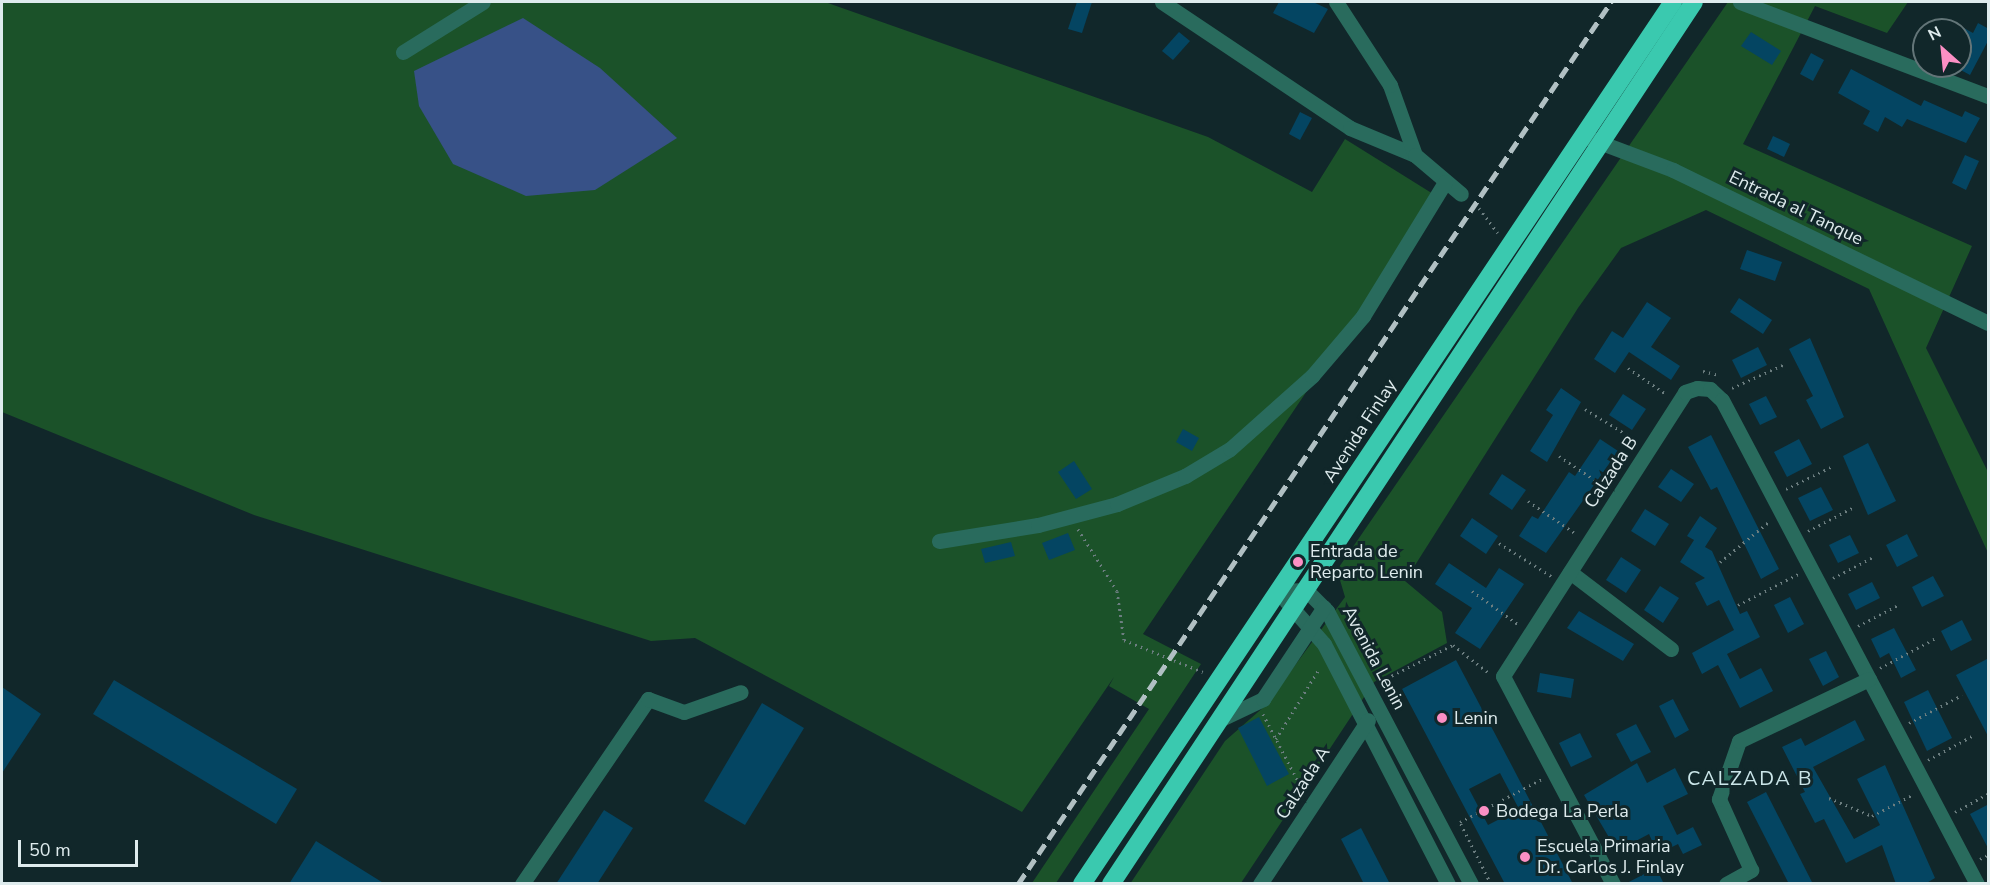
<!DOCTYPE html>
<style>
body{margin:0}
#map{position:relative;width:1990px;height:885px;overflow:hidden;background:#11272a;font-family:"Nunito Sans",sans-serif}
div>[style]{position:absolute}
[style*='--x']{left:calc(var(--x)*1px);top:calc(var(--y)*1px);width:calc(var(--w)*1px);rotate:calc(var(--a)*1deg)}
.green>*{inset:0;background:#1b5229}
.water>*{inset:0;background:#375187}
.building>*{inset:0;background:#044562}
.path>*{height:3px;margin-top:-1.5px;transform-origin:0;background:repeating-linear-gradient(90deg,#6c7e80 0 1.5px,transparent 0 6px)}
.minor>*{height:15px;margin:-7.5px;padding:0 7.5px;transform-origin:7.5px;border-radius:7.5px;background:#296b5d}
.highway>*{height:18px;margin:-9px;padding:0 9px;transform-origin:9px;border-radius:9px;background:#3ac9af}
.rail>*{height:4.5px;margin-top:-2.25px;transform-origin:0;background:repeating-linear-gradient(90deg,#b1c0c3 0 12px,transparent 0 18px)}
.dots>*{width:16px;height:16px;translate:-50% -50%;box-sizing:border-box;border:3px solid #11272a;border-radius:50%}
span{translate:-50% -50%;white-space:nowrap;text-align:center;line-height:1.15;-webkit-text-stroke:6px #11272a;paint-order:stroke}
.street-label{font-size:18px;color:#deebed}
.poi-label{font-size:18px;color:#deebed}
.left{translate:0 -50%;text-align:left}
.neighbourhood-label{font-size:20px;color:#cbe6e9;letter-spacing:1.5px}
.frame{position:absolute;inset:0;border:3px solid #deebed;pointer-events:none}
.north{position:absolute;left:1912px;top:18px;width:60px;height:60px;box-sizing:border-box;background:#11272a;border:2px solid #637578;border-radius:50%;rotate:333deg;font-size:16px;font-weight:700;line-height:24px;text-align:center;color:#deebed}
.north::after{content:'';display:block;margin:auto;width:21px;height:27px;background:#fb8fc4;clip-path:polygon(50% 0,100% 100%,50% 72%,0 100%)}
.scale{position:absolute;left:18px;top:840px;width:120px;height:27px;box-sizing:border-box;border:3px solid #deebed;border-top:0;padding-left:8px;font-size:18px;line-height:21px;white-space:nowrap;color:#deebed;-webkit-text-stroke:4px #11272a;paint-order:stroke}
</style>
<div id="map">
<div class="green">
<i style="clip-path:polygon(2px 2px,825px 2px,1208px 137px,1312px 192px,1345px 139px,1438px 197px,1143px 634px,1201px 664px,1056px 883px,1032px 883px,1149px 709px,1109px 686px,1114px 677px,1022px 812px,695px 638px,651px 641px,254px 515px,2px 412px)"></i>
<i style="clip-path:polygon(1728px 2px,1908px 2px,1887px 33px,1815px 6px,1743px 144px,1972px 246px,1926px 348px,1988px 472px,1988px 553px,1869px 289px,1706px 210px,1621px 248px,1578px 308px,1405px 581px,1442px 612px,1447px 643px,1374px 682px,1241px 883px,1130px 884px,1225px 741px,1266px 705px,1345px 597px,1337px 570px)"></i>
</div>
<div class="water">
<i style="clip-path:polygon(523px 18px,600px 68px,677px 138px,595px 190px,526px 196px,453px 164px,419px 106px,414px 71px)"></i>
</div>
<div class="building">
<i style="clip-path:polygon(1077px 2px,1092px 2px,1082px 33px,1068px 29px)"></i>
<i style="clip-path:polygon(1279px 2px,1313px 2px,1328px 9px,1314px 33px,1273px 13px)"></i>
<i style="clip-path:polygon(1978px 23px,1989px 29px,1989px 39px,1970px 75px,1957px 68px,1960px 26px,1973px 33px)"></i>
<i style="clip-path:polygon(1179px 32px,1190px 41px,1173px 60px,1162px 51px)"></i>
<i style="clip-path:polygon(1751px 32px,1781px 51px,1772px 65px,1741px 46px)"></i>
<i style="clip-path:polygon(1811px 53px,1824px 60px,1813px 81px,1800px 74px)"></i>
<i style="clip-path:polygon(1851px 69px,1921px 106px,1924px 100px,1962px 117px,1965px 111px,1980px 118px,1966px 143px,1907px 119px,1902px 127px,1885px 117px,1878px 132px,1863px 124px,1870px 111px,1838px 93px)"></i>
<i style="clip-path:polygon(1300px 112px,1312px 118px,1300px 140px,1289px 134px)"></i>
<i style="clip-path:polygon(1773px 136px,1790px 144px,1784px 157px,1767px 149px)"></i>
<i style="clip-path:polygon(1965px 155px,1979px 161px,1966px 190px,1952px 183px)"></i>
<i style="clip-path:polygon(1747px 250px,1782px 262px,1775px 281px,1740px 269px)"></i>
<i style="clip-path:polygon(1739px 298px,1772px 320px,1763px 334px,1730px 312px)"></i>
<i style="clip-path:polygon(1647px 302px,1671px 318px,1651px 347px,1680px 366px,1671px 380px,1629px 352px,1615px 373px,1594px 359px,1612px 331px,1623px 338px)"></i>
<i style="clip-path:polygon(1810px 338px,1844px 417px,1821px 429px,1806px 400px,1813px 396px,1789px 349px)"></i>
<i style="clip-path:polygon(1758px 347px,1767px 365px,1741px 378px,1732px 360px)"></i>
<i style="clip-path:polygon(1561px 388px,1581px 402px,1547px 462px,1530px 451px,1553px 415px,1546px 410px)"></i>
<i style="clip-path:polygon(1623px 394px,1646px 409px,1632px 430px,1609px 415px)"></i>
<i style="clip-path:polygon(1766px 396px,1777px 417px,1760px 425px,1749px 404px)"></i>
<i style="clip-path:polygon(1183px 429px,1199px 438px,1192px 451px,1176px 442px)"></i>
<i style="clip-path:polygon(1711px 435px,1779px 569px,1761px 579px,1717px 487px,1711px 490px,1688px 447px)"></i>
<i style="clip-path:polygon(1600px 439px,1618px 451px,1546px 553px,1519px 536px,1532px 516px,1538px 519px,1569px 472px,1575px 476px)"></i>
<i style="clip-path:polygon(1799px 439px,1812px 464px,1787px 477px,1774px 452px)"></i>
<i style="clip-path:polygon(1868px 443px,1896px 501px,1868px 515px,1843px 456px)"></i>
<i style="clip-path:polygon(1074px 461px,1092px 489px,1076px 499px,1058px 472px)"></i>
<i style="clip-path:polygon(1671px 469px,1694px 484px,1681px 502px,1658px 487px)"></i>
<i style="clip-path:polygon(1502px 474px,1526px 490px,1512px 510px,1489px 494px)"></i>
<i style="clip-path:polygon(1821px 487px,1833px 510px,1810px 521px,1798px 498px)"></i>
<i style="clip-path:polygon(1645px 509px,1669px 524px,1655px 546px,1631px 531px)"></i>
<i style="clip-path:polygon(1700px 516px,1717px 528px,1705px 547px,1712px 551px,1740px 614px,1747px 611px,1760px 637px,1727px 654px,1740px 679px,1761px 668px,1773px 691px,1740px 708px,1718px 665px,1702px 674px,1692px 653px,1734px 630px,1719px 600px,1707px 606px,1695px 583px,1705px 578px,1680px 562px,1694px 540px,1687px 536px)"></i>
<i style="clip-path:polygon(1472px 518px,1498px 536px,1486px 554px,1460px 536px)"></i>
<i style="clip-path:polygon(1068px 533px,1075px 550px,1049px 560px,1042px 543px)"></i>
<i style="clip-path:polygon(1907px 534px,1918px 556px,1897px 567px,1886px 545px)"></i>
<i style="clip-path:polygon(1850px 535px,1859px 553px,1838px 563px,1829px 545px)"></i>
<i style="clip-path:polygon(1011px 542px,1015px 556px,985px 563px,981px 549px)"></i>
<i style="clip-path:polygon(1621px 557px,1641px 570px,1626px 593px,1606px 580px)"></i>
<i style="clip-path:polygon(1449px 563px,1486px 588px,1499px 568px,1524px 584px,1480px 649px,1455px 633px,1472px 608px,1435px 584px)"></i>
<i style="clip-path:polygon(1933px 576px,1944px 596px,1922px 607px,1912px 587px)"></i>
<i style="clip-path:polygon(1872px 582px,1880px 598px,1856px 610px,1848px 594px)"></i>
<i style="clip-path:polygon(1660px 586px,1679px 598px,1663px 623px,1644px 610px)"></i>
<i style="clip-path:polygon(1790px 597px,1804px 624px,1788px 633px,1774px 605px)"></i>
<i style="clip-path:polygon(1579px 611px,1634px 644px,1623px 661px,1567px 628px)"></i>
<i style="clip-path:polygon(1962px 620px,1972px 640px,1951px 651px,1941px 631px)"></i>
<i style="clip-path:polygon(1894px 628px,1916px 670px,1901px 678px,1889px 653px,1880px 658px,1871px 639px)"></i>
<i style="clip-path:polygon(1826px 651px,1839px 677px,1823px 686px,1809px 659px)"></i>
<i style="clip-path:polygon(1989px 658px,1989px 738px,1956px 675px)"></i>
<i style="clip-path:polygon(evenodd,1456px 660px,1512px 766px,1573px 884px,1505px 884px,1402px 689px,1456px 660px,1500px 773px,1519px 809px,1488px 825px,1469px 789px,1500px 773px)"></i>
<i style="clip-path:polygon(1540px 673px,1574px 679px,1571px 698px,1537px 692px)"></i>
<i style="clip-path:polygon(114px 680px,297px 789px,276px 824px,93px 714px)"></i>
<i style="clip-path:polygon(2px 687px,41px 714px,2px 773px)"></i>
<i style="clip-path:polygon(1928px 690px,1952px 738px,1927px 751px,1904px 702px)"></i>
<i style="clip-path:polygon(1673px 699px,1689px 730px,1675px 738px,1659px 706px)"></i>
<i style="clip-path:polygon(762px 703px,804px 728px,745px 825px,704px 801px)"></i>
<i style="clip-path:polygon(1259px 717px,1289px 774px,1267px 786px,1238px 728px)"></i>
<i style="clip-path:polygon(1855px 720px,1865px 740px,1813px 767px,1854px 839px,1880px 825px,1857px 779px,1885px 765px,1935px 878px,1925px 884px,1896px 884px,1882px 845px,1846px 863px,1824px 819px,1815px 823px,1800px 794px,1805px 792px,1782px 747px,1801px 738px,1805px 746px)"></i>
<i style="clip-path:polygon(1636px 724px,1651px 752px,1631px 762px,1616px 734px)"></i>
<i style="clip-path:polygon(1580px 733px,1592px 757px,1571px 767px,1559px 743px)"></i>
<i style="clip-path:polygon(1637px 763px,1647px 783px,1675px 768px,1688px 794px,1663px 806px,1677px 835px,1693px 827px,1702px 845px,1683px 854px,1678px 844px,1658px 854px,1649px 834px,1617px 851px,1584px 795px)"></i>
<i style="clip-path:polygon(1766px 792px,1813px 884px,1789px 884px,1747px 802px)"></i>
<i style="clip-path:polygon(1989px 804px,1989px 850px,1970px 814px)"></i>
<i style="clip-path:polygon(604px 810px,633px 828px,597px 884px,556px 884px)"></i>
<i style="clip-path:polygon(1361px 828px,1390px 884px,1364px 884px,1341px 839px)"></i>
<i style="clip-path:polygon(316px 841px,385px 884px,289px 884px)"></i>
<i style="clip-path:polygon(1656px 868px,1664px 884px,1625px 884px)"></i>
</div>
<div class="path">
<i style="--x:1479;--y:208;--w:31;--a:53"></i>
<i style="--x:1628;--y:368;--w:46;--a:34.4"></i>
<i style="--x:1703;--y:371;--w:16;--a:14"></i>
<i style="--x:1732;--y:388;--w:58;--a:-24.4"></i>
<i style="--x:1585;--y:409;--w:61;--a:31.6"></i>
<i style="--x:1559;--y:456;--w:58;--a:33.7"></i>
<i style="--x:1786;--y:489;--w:50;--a:-26.1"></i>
<i style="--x:1528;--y:501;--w:58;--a:34.5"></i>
<i style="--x:1078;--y:529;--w:73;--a:57.8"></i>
<i style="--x:1117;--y:591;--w:49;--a:81.9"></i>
<i style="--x:1124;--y:640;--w:85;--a:22.1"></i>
<i style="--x:1808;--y:531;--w:50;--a:-27.6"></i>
<i style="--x:1499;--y:543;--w:62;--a:32.4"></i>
<i style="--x:1720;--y:562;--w:65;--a:-39.4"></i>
<i style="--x:1833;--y:578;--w:47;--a:-27.6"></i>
<i style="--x:1472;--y:591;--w:58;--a:35.9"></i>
<i style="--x:1738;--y:605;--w:68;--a:-27.3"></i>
<i style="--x:1858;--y:626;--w:47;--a:-27.6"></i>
<i style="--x:1880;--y:668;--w:64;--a:-28.2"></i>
<i style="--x:1381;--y:681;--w:80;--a:-26.6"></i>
<i style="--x:1453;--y:645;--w:46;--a:37.9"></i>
<i style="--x:1263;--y:714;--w:87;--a:62.5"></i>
<i style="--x:1909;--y:723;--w:60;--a:-27.8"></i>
<i style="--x:1276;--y:739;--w:82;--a:-58.4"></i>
<i style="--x:1928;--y:760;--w:50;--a:-28.6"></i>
<i style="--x:1829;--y:798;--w:47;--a:22.7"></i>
<i style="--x:1872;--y:816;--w:47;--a:-27.6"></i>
<i style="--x:1955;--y:812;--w:38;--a:-29"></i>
<i style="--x:1980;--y:859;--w:9;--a:-27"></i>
<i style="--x:1491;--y:884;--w:69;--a:-116.6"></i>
<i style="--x:1460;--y:822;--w:93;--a:-27.7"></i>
</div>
<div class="minor">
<i style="--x:1162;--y:2;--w:226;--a:33.8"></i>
<i style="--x:1350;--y:128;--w:70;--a:22.6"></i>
<i style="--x:1415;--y:155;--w:74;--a:-109.7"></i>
<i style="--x:1390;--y:85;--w:99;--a:-123"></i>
<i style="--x:1740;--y:2;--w:265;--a:20.8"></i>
<i style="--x:403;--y:52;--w:94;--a:-32"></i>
<i style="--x:1591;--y:139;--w:88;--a:20.7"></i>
<i style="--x:1673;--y:170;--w:350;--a:25.9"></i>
<i style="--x:1415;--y:155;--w:60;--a:40.3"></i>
<i style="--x:939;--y:541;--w:100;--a:-9.2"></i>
<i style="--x:1038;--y:525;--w:82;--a:-14.9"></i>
<i style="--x:1117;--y:504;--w:74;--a:-22.4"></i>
<i style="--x:1185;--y:476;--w:52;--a:-31"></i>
<i style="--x:1230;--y:449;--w:110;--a:-41.7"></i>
<i style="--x:1312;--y:376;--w:79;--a:-49.6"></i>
<i style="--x:1363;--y:316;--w:157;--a:-58.5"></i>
<i style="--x:1570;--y:572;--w:127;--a:37.3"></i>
<i style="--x:1279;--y:591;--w:27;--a:-2"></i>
<i style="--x:1306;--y:590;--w:30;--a:45"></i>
<i style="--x:1327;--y:611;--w:309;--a:62.2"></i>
<i style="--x:1286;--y:601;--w:57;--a:48.5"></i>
<i style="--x:1324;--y:644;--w:270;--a:62.7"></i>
<i style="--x:1219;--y:720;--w:49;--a:-25.5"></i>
<i style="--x:1263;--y:699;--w:110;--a:-56.5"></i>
<i style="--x:522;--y:884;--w:224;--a:-55.7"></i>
<i style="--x:648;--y:699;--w:38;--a:20"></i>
<i style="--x:684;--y:712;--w:60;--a:-19.3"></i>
<i style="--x:1260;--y:884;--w:196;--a:-56.6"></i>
<i style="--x:1613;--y:884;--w:235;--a:-117.9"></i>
<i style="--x:1503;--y:676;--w:337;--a:-57.3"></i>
<i style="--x:1685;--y:392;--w:13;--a:-18"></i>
<i style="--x:1697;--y:388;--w:13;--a:4"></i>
<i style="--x:1710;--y:389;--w:16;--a:43"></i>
<i style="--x:1722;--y:400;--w:547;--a:62.22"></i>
<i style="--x:1726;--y:884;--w:29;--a:-29"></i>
<i style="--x:1751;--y:870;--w:78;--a:-114.3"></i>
<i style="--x:1719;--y:799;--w:61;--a:-71"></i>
<i style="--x:1739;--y:741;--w:144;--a:-25.5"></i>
</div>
<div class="highway">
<i style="--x:1082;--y:884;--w:1062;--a:-56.18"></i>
<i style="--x:1111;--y:884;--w:1057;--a:-56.54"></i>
</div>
<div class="rail">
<i style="--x:1018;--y:884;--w:1063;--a:-56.09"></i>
</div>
<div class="dots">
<i style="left:1298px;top:562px;background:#fb8fc4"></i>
<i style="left:1442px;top:718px;background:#fb8fc4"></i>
<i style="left:1484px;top:811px;background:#fb8fc4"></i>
<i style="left:1525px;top:857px;background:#fb8fc4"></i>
</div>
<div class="street-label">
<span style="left:1796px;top:208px;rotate:26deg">Entrada al Tanque</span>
<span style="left:1360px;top:431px;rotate:-57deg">Avenida Finlay</span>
<span style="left:1611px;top:472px;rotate:-57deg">Calzada B</span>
<span style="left:1374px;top:658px;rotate:62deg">Avenida Lenin</span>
<span style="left:1303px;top:783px;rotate:-57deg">Calzada A</span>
</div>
<div class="poi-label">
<span class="left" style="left:1310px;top:562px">Entrada de<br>Reparto Lenin</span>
<span class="left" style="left:1454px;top:718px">Lenin</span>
<span class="left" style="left:1496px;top:811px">Bodega La Perla</span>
<span class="left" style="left:1537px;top:857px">Escuela Primaria<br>Dr. Carlos J. Finlay</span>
</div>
<div class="neighbourhood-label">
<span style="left:1750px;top:778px">CALZADA B</span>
</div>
<div class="frame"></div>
<div class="north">N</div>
<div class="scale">50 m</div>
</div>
